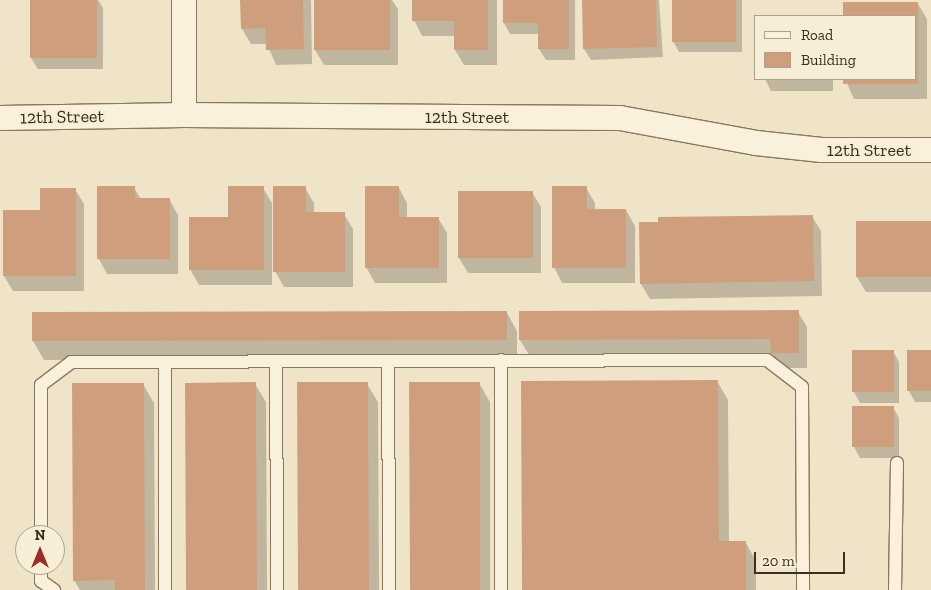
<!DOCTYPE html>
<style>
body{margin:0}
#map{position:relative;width:931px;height:590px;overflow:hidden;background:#f0e4c8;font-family:"Zilla Slab",serif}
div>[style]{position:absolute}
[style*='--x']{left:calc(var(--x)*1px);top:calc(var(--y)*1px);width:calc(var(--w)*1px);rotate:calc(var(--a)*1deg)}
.shadow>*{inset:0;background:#0003}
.building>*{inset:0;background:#cf9f7d}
.roads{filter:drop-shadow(1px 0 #8d765c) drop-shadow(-1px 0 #8d765c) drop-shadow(0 1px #8d765c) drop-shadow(0 -1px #8d765c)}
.service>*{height:12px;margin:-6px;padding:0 6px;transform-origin:6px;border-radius:6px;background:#faf1dc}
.minor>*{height:24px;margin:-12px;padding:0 12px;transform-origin:12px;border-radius:12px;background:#faf1dc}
span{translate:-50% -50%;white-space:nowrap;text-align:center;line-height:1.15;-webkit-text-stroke:4.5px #f7eed8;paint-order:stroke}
.street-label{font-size:18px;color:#3d2e20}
.legend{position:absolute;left:754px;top:15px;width:162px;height:65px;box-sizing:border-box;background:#f7eed8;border:1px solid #ada18e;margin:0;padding:6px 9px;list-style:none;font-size:15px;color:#3d2e20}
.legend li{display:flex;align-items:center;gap:10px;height:25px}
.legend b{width:25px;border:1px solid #ada18e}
.north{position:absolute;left:15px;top:525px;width:50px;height:50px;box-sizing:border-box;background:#f7eed8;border:1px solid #ada18e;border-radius:50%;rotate:0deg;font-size:14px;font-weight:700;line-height:20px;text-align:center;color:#3d2e20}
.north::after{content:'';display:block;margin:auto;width:18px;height:22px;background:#9e2a2b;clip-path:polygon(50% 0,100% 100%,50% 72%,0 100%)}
.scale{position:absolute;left:754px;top:552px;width:91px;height:22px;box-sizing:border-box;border:2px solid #3d2e20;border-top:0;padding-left:6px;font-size:15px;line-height:18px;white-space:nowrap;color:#3d2e20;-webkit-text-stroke:4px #f7eed8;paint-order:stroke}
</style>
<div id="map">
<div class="shadow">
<i style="clip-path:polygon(31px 0,98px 0,103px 8px,103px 69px,38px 69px,31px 58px)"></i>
<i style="clip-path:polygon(241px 0,311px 0,312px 64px,276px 65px,267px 44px,251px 44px,242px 29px)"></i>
<i style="clip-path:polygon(315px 0,392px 0,398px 9px,398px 65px,324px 65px,315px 50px)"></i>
<i style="clip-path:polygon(414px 0,497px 0,497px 65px,464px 65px,455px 50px,455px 36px,422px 36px,414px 20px)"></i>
<i style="clip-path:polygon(504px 0,575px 0,575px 60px,546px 60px,539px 49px,539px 34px,510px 34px,504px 23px)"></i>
<i style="clip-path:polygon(583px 0,659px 0,663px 57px,591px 60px,584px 49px)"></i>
<i style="clip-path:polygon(673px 0,742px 0,742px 52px,679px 52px,673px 41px)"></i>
<i style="clip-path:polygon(845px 4px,918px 4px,927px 19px,927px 99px,854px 99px,845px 79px,915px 79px,915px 16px,845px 16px)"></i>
<i style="clip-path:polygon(765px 79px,833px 79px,833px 91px,771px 91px)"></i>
<i style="clip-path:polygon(134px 188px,141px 199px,169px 199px,178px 215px,178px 274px,107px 274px,99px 259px)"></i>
<i style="clip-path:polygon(263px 188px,272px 203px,272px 285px,199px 285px,190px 269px,229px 218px)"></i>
<i style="clip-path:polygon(305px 188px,314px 203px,314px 214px,344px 214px,353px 229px,353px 287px,284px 287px,275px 271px)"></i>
<i style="clip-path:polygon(399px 188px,407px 203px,407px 218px,438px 218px,447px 233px,447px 283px,375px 283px,366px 267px)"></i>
<i style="clip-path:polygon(586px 188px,595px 203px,595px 210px,626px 210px,635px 226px,635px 283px,562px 283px,554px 267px)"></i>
<i style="clip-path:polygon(75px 189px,84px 204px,84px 291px,13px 291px,4px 276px,41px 212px)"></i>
<i style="clip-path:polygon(532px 192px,541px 207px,541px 273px,468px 273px,459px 258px)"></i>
<i style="clip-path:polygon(812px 216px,821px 231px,822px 296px,650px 299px,641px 284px)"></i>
<i style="clip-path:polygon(931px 222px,931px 292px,866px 292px,857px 277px)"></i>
<i style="clip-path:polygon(798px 312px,807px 327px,807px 368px,781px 368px,772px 354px,529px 355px,520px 340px)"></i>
<i style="clip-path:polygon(507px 313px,517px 331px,517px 358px,44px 360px,33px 341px,33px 314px)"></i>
<i style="clip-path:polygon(893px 351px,899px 362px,899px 403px,860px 403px,854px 392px)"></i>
<i style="clip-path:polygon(931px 351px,931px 402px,915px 402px,909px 391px)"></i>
<i style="clip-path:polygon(717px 381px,728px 400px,729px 543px,746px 543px,756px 561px,756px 590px,523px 590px)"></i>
<i style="clip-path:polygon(479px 383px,490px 402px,490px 590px,411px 590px)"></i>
<i style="clip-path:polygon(143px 384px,154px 403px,155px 590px,80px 590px,74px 580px)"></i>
<i style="clip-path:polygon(255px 384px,266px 402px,267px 590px,187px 590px)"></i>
<i style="clip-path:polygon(367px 384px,378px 402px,379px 590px,299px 590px)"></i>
<i style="clip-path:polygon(893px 407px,899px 418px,899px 458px,860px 458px,854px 447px)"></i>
</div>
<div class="building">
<i style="clip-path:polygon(30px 0,97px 0,97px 58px,30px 58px)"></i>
<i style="clip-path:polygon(240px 0,303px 0,304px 49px,266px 50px,265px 28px,241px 29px)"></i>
<i style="clip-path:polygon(314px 0,390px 0,390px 50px,314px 50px)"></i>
<i style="clip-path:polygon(412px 0,488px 0,488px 50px,454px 50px,454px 21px,412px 21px)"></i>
<i style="clip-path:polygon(503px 0,569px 0,569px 49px,538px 49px,538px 23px,503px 23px)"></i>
<i style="clip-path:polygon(582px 0,656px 0,657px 47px,583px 49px)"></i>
<i style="clip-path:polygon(672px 0,736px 0,736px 42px,672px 42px)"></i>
<i style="clip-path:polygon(843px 2px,918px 2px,918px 84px,843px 84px,843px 79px,915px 79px,915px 16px,843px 16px)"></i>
<i style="clip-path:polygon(97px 186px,135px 186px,135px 198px,170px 198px,170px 259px,97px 259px)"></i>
<i style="clip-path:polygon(228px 186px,264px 186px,264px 270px,189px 270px,189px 217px,228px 217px)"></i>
<i style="clip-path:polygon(273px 186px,306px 186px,306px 212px,345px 212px,345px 272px,273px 272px)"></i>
<i style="clip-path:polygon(365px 186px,399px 186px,399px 217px,439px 217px,439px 268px,365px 268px)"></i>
<i style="clip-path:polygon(552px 186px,587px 186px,587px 209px,626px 209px,626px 268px,552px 268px)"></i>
<i style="clip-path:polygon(40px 188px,76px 188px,76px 276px,3px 276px,3px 210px,40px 210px)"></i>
<i style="clip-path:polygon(458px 191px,533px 191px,533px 258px,458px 258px)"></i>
<i style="clip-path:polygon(813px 215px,814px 281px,640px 284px,639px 222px,658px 222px,658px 217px)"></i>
<i style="clip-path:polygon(856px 221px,931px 221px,931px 277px,856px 277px)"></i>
<i style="clip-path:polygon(799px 310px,799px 353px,771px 353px,770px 339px,519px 340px,519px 311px)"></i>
<i style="clip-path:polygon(507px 311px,507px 340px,32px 341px,32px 312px)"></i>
<i style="clip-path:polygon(852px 350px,894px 350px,894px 392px,852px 392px)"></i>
<i style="clip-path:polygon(907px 350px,931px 350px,931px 391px,907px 391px)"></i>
<i style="clip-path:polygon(718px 380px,719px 541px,746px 541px,746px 590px,522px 590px,521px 381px)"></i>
<i style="clip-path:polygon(256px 382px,257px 590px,186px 590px,185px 383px)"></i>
<i style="clip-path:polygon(297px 382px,368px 382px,369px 590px,298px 590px)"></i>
<i style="clip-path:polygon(409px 382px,480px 382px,480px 590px,410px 590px)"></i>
<i style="clip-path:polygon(72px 383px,144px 383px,145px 590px,115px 590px,115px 580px,73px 581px)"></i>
<i style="clip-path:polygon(852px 406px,894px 406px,894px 447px,852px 447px)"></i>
</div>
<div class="roads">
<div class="service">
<i style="--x:501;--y:360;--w:230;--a:90"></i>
<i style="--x:276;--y:361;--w:229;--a:89.7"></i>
<i style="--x:388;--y:361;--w:229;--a:89.7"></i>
<i style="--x:165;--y:362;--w:228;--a:90"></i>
<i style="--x:41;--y:535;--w:150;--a:-90"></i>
<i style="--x:41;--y:385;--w:38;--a:-37"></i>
<i style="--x:71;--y:362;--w:696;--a:-0.16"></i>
<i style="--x:767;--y:360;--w:44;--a:37.6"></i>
<i style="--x:802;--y:387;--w:203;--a:89.7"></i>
<i style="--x:41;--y:565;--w:16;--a:90"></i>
<i style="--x:41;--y:581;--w:16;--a:35"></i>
<i style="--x:895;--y:590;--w:127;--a:-89.1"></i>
</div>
<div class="minor">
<i style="--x:184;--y:0;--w:115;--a:90"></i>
<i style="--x:0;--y:118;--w:184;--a:-0.9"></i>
<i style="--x:184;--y:115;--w:436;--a:0.4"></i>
<i style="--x:620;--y:118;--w:138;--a:10.4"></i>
<i style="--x:756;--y:143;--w:66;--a:6.1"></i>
<i style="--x:822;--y:150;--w:109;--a:0"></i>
</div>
</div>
<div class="street-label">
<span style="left:62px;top:117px;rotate:-1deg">12th Street</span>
<span style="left:467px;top:117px">12th Street</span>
<span style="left:869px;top:150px">12th Street</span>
</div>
<ul class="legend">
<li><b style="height:6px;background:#faf1dc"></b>Road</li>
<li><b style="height:14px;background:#cf9f7d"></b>Building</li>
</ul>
<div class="north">N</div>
<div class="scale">20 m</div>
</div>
